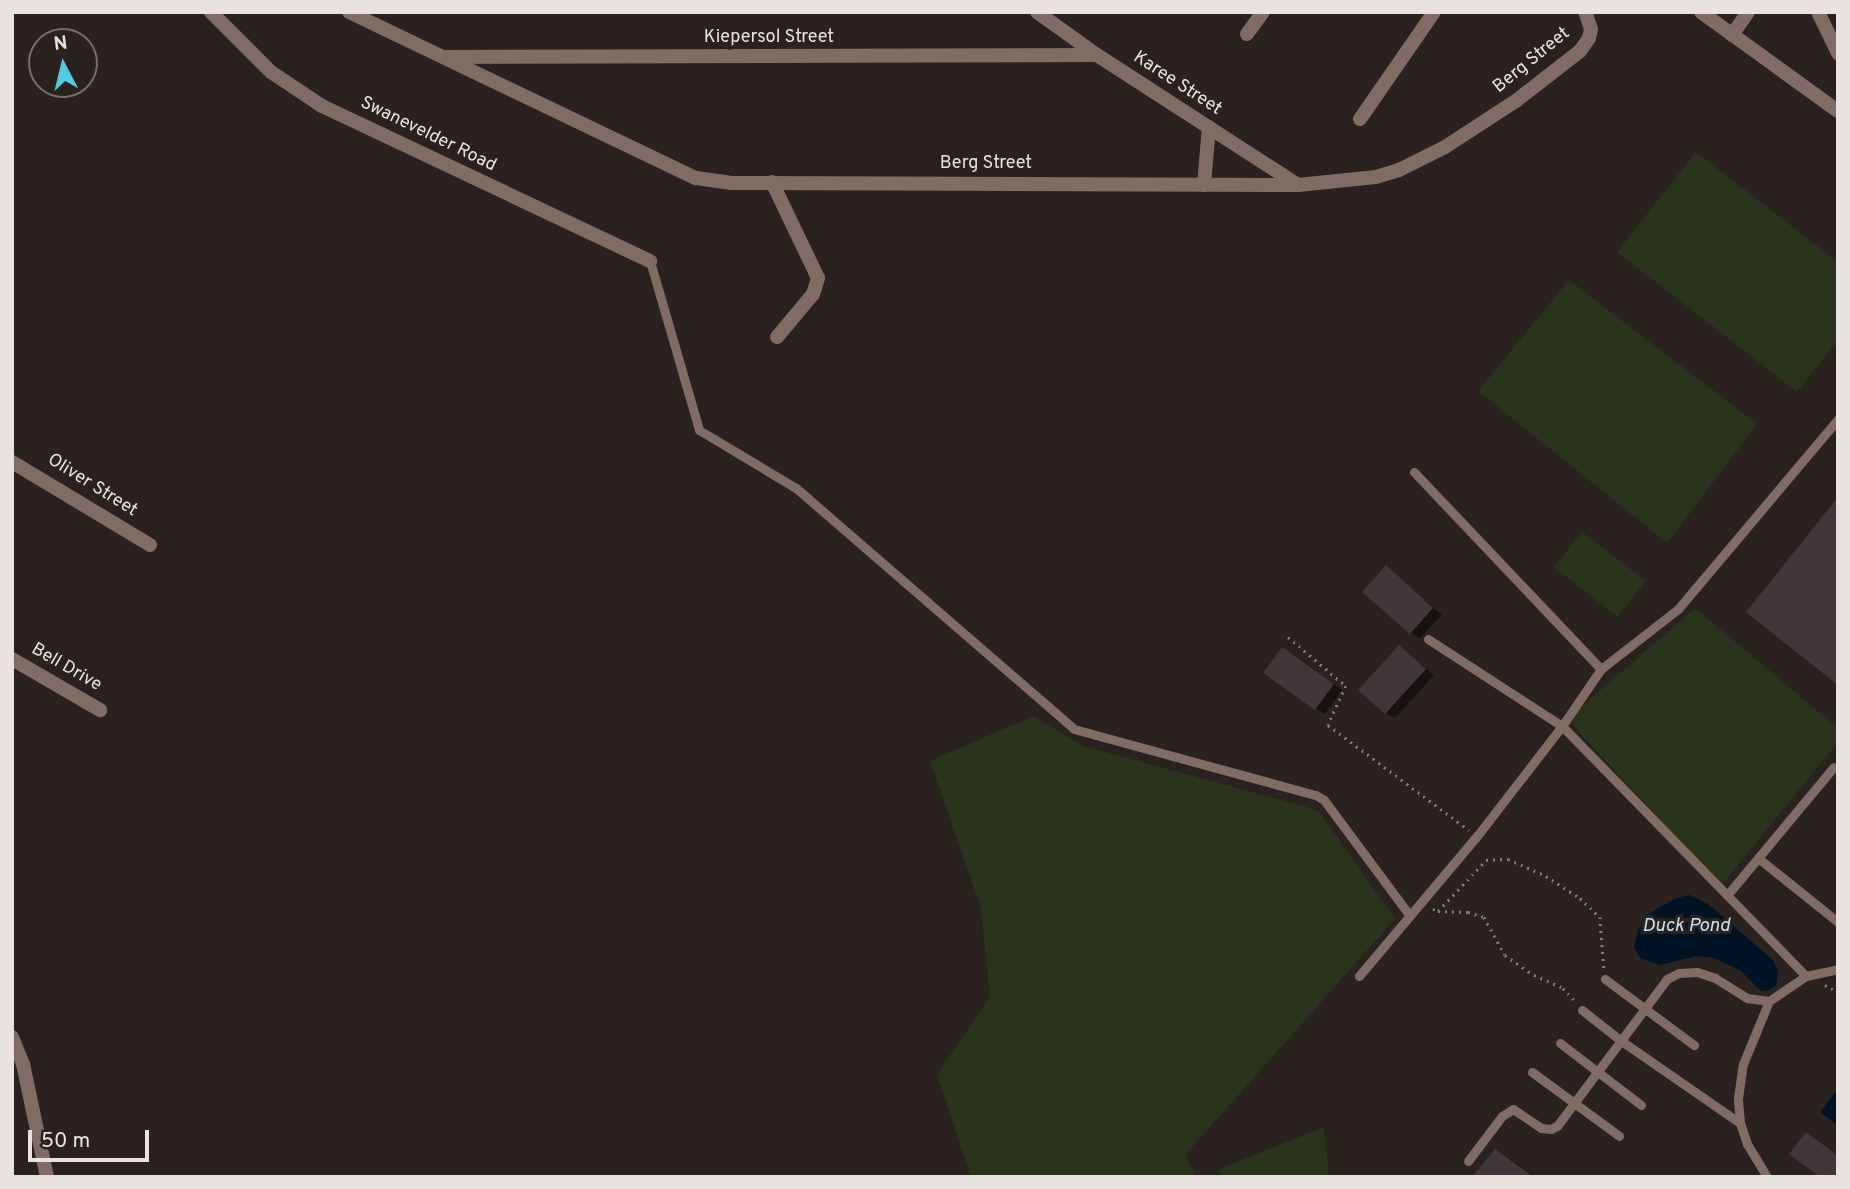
<!DOCTYPE html>
<style>
body{margin:0}
#map{position:relative;width:1850px;height:1189px;overflow:hidden;background:#2a221e;font-family:Overpass,sans-serif}
div>[style]{position:absolute}
[style*='--x']{left:calc(var(--x)*1px);top:calc(var(--y)*1px);width:calc(var(--w)*1px);rotate:calc(var(--a)*1deg)}
.green>*{inset:0;background:#2a331b}
.water>*{inset:0;background:#001325}
.shadow>*{inset:0;background:#0007}
.building>*{inset:0;background:#41373b}
.path>*{height:2.5px;margin-top:-1.25px;transform-origin:0;background:repeating-linear-gradient(90deg,#827b77 0 2px,transparent 0 7px)}
.service>*{height:9px;margin:-4.5px;padding:0 4.5px;transform-origin:4.5px;border-radius:4.5px;background:#806c65}
.minor>*{height:14px;margin:-7px;padding:0 7px;transform-origin:7px;border-radius:7px;background:#806c65}
.tertiary>*{height:14px;margin:-7px;padding:0 7px;transform-origin:7px;border-radius:7px;background:#806c65}
span{translate:-50% -50%;white-space:nowrap;text-align:center;line-height:1.15;-webkit-text-stroke:6px #2a221e;paint-order:stroke}
.street-label{font-size:18px;color:#e9e3e0}
.water-label{font-size:19px;color:#cbe2f6;font-style:italic}
.frame{position:absolute;inset:0;border:14px solid #e9e3e0;pointer-events:none}
.north{position:absolute;left:28px;top:28px;width:70px;height:70px;box-sizing:border-box;background:#2a221e;border:2px solid #766f6c;border-radius:50%;rotate:353deg;font-size:19px;font-weight:700;line-height:28px;text-align:center;color:#e9e3e0}
.north::after{content:'';display:block;margin:auto;width:24px;height:32px;background:#55cadf;clip-path:polygon(50% 0,100% 100%,50% 72%,0 100%)}
.scale{position:absolute;left:28px;top:1130px;width:121px;height:32px;box-sizing:border-box;border:4px solid #e9e3e0;border-top:0;padding-left:9px;font-size:21px;line-height:24px;white-space:nowrap;color:#e9e3e0;-webkit-text-stroke:5px #2a221e;paint-order:stroke}
</style>
<div id="map">
<div class="green">
<i style="clip-path:polygon(1696px 152px,1838px 262px,1838px 340px,1797px 392px,1617px 252px)"></i>
<i style="clip-path:polygon(1569px 280px,1757px 424px,1667px 543px,1478px 391px)"></i>
<i style="clip-path:polygon(1582px 532px,1646px 581px,1617px 617px,1554px 567px)"></i>
<i style="clip-path:polygon(1695px 608px,1838px 728px,1838px 742px,1721px 886px,1567px 719px)"></i>
<i style="clip-path:polygon(1033px 716px,1083px 746px,1318px 810px,1395px 919px,1185px 1155px,1196px 1177px,971px 1177px,937px 1074px,990px 997px,981px 908px,930px 761px)"></i>
<i style="clip-path:polygon(1324px 1127px,1329px 1177px,1222px 1177px,1219px 1169px)"></i>
</div>
<div class="water">
<i style="clip-path:polygon(1689px 895px,1708px 904px,1773px 960px,1778px 971px,1776px 986px,1767px 991px,1760px 990px,1740px 970px,1713px 958px,1697px 956px,1660px 965px,1640px 958px,1634px 947px,1638px 931px,1650px 913px,1676px 898px)"></i>
<i style="clip-path:polygon(1838px 1089px,1838px 1125px,1820px 1112px)"></i>
</div>
<div class="shadow">
<i style="clip-path:polygon(1386px 568px,1442px 615px,1420px 638px,1411px 633px)"></i>
<i style="clip-path:polygon(1400px 647px,1434px 675px,1395px 718px,1386px 713px)"></i>
<i style="clip-path:polygon(1292px 654px,1342px 690px,1325px 714px,1315px 708px)"></i>
<i style="clip-path:polygon(1496px 1151px,1515px 1162px,1535px 1177px,1475px 1177px)"></i>
</div>
<div class="building">
<i style="clip-path:polygon(1838px 497px,1838px 685px,1746px 612px)"></i>
<i style="clip-path:polygon(1386px 565px,1433px 608px,1410px 634px,1362px 592px)"></i>
<i style="clip-path:polygon(1399px 645px,1426px 669px,1385px 714px,1358px 690px)"></i>
<i style="clip-path:polygon(1282px 647px,1334px 684px,1315px 710px,1263px 673px)"></i>
<i style="clip-path:polygon(1806px 1132px,1838px 1156px,1838px 1177px,1820px 1177px,1789px 1154px)"></i>
<i style="clip-path:polygon(1495px 1149px,1534px 1177px,1472px 1177px)"></i>
</div>
<div class="path">
<i style="--x:1288;--y:637;--w:76;--a:40.2"></i>
<i style="--x:1346;--y:686;--w:43;--a:114.8"></i>
<i style="--x:1328;--y:725;--w:176;--a:36.7"></i>
<i style="--x:1433;--y:909;--w:5;--a:22"></i>
<i style="--x:1438;--y:911;--w:70;--a:-46.7"></i>
<i style="--x:1486;--y:860;--w:22;--a:-3"></i>
<i style="--x:1508;--y:859;--w:42;--a:24.1"></i>
<i style="--x:1546;--y:876;--w:40;--a:32.9"></i>
<i style="--x:1580;--y:898;--w:28;--a:44"></i>
<i style="--x:1600;--y:917;--w:52;--a:85.6"></i>
<i style="--x:1438;--y:911;--w:30;--a:2"></i>
<i style="--x:1468;--y:912;--w:17;--a:17"></i>
<i style="--x:1484;--y:917;--w:43;--a:61.1"></i>
<i style="--x:1505;--y:955;--w:35;--a:35"></i>
<i style="--x:1534;--y:975;--w:32;--a:24"></i>
<i style="--x:1563;--y:988;--w:18;--a:47"></i>
<i style="--x:1825;--y:985;--w:15;--a:28"></i>
</div>
<div class="service">
<i style="--x:650;--y:261;--w:176;--a:73.8"></i>
<i style="--x:699;--y:430;--w:113;--a:30.9"></i>
<i style="--x:796;--y:488;--w:368;--a:40.9"></i>
<i style="--x:1074;--y:729;--w:251;--a:15.3"></i>
<i style="--x:1316;--y:795;--w:9;--a:32"></i>
<i style="--x:1324;--y:800;--w:144;--a:53.4"></i>
<i style="--x:1414;--y:472;--w:272;--a:46.5"></i>
<i style="--x:1428;--y:639;--w:160;--a:33"></i>
<i style="--x:1562;--y:726;--w:349;--a:45.7"></i>
<i style="--x:1758;--y:858;--w:102;--a:38.7"></i>
<i style="--x:1728;--y:894;--w:165;--a:-50.2"></i>
<i style="--x:1359;--y:976;--w:183;--a:-49.9"></i>
<i style="--x:1477;--y:836;--w:139;--a:-52.3"></i>
<i style="--x:1562;--y:726;--w:69;--a:-55.6"></i>
<i style="--x:1601;--y:669;--w:98;--a:-37.9"></i>
<i style="--x:1678;--y:609;--w:248;--a:-49.9"></i>
<i style="--x:1605;--y:979;--w:111;--a:36.6"></i>
<i style="--x:1582;--y:1010;--w:48;--a:38.3"></i>
<i style="--x:1620;--y:1040;--w:146;--a:34.7"></i>
<i style="--x:1560;--y:1043;--w:102;--a:37.4"></i>
<i style="--x:1532;--y:1072;--w:108;--a:36.3"></i>
<i style="--x:1468;--y:1161;--w:56;--a:-52.9"></i>
<i style="--x:1502;--y:1116;--w:13;--a:-32"></i>
<i style="--x:1513;--y:1109;--w:34;--a:34"></i>
<i style="--x:1541;--y:1128;--w:10;--a:6"></i>
<i style="--x:1551;--y:1129;--w:7;--a:-27"></i>
<i style="--x:1557;--y:1126;--w:184;--a:-53.2"></i>
<i style="--x:1667;--y:979;--w:13;--a:-27"></i>
<i style="--x:1679;--y:973;--w:18;--a:-3"></i>
<i style="--x:1697;--y:972;--w:19;--a:18"></i>
<i style="--x:1715;--y:978;--w:38;--a:32"></i>
<i style="--x:1747;--y:998;--w:22;--a:8"></i>
<i style="--x:1767;--y:1177;--w:39;--a:-121"></i>
<i style="--x:1747;--y:1144;--w:22;--a:-108"></i>
<i style="--x:1740;--y:1123;--w:25;--a:-95"></i>
<i style="--x:1738;--y:1098;--w:34;--a:-82"></i>
<i style="--x:1743;--y:1064;--w:68;--a:-67.6"></i>
<i style="--x:1769;--y:1001;--w:45;--a:-34"></i>
<i style="--x:1806;--y:976;--w:33;--a:-12"></i>
</div>
<div class="minor">
<i style="--x:211;--y:12;--w:85;--a:45"></i>
<i style="--x:271;--y:72;--w:61;--a:33.7"></i>
<i style="--x:322;--y:106;--w:363;--a:25.3"></i>
<i style="--x:349;--y:12;--w:385;--a:25.6"></i>
<i style="--x:696;--y:178;--w:36;--a:8"></i>
<i style="--x:732;--y:183;--w:566;--a:0.2"></i>
<i style="--x:1298;--y:185;--w:78;--a:-5.9"></i>
<i style="--x:1376;--y:177;--w:24;--a:-17"></i>
<i style="--x:1399;--y:170;--w:51;--a:-26.6"></i>
<i style="--x:1445;--y:147;--w:86;--a:-33.1"></i>
<i style="--x:1517;--y:100;--w:80;--a:-37.9"></i>
<i style="--x:1580;--y:51;--w:16;--a:-55"></i>
<i style="--x:1589;--y:38;--w:9;--a:-77"></i>
<i style="--x:1591;--y:29;--w:18;--a:-109"></i>
<i style="--x:1037;--y:12;--w:74;--a:35.6"></i>
<i style="--x:1097;--y:55;--w:239;--a:32.9"></i>
<i style="--x:1247;--y:34;--w:27;--a:-54"></i>
<i style="--x:1732;--y:35;--w:28;--a:-55"></i>
<i style="--x:445;--y:57;--w:652;--a:-0.18"></i>
<i style="--x:1360;--y:119;--w:130;--a:-55.3"></i>
<i style="--x:772;--y:182;--w:106;--a:64.4"></i>
<i style="--x:818;--y:278;--w:17;--a:107"></i>
<i style="--x:813;--y:294;--w:56;--a:129.9"></i>
<i style="--x:1204;--y:185;--w:58;--a:-85.1"></i>
<i style="--x:12;--y:462;--w:161;--a:31"></i>
<i style="--x:12;--y:659;--w:102;--a:30.1"></i>
<i style="--x:12;--y:1037;--w:29;--a:68"></i>
<i style="--x:23;--y:1064;--w:116;--a:78"></i>
</div>
<div class="tertiary">
<i style="--x:1701;--y:12;--w:169;--a:35.9"></i>
<i style="--x:1818;--y:12;--w:46;--a:64"></i>
</div>
<div class="street-label">
<span style="left:769px;top:38px">Kiepersol Street</span>
<span style="left:1532px;top:61px;rotate:-39deg">Berg Street</span>
<span style="left:1177px;top:84px;rotate:33deg">Karee Street</span>
<span style="left:428px;top:135px;rotate:26deg">Swanevelder Road</span>
<span style="left:986px;top:164px">Berg Street</span>
<span style="left:92px;top:486px;rotate:32deg">Oliver Street</span>
<span style="left:66px;top:668px;rotate:30deg">Bell Drive</span>
</div>
<div class="water-label">
<span style="left:1686px;top:927px">Duck Pond</span>
</div>
<div class="frame"></div>
<div class="north">N</div>
<div class="scale">50 m</div>
</div>
